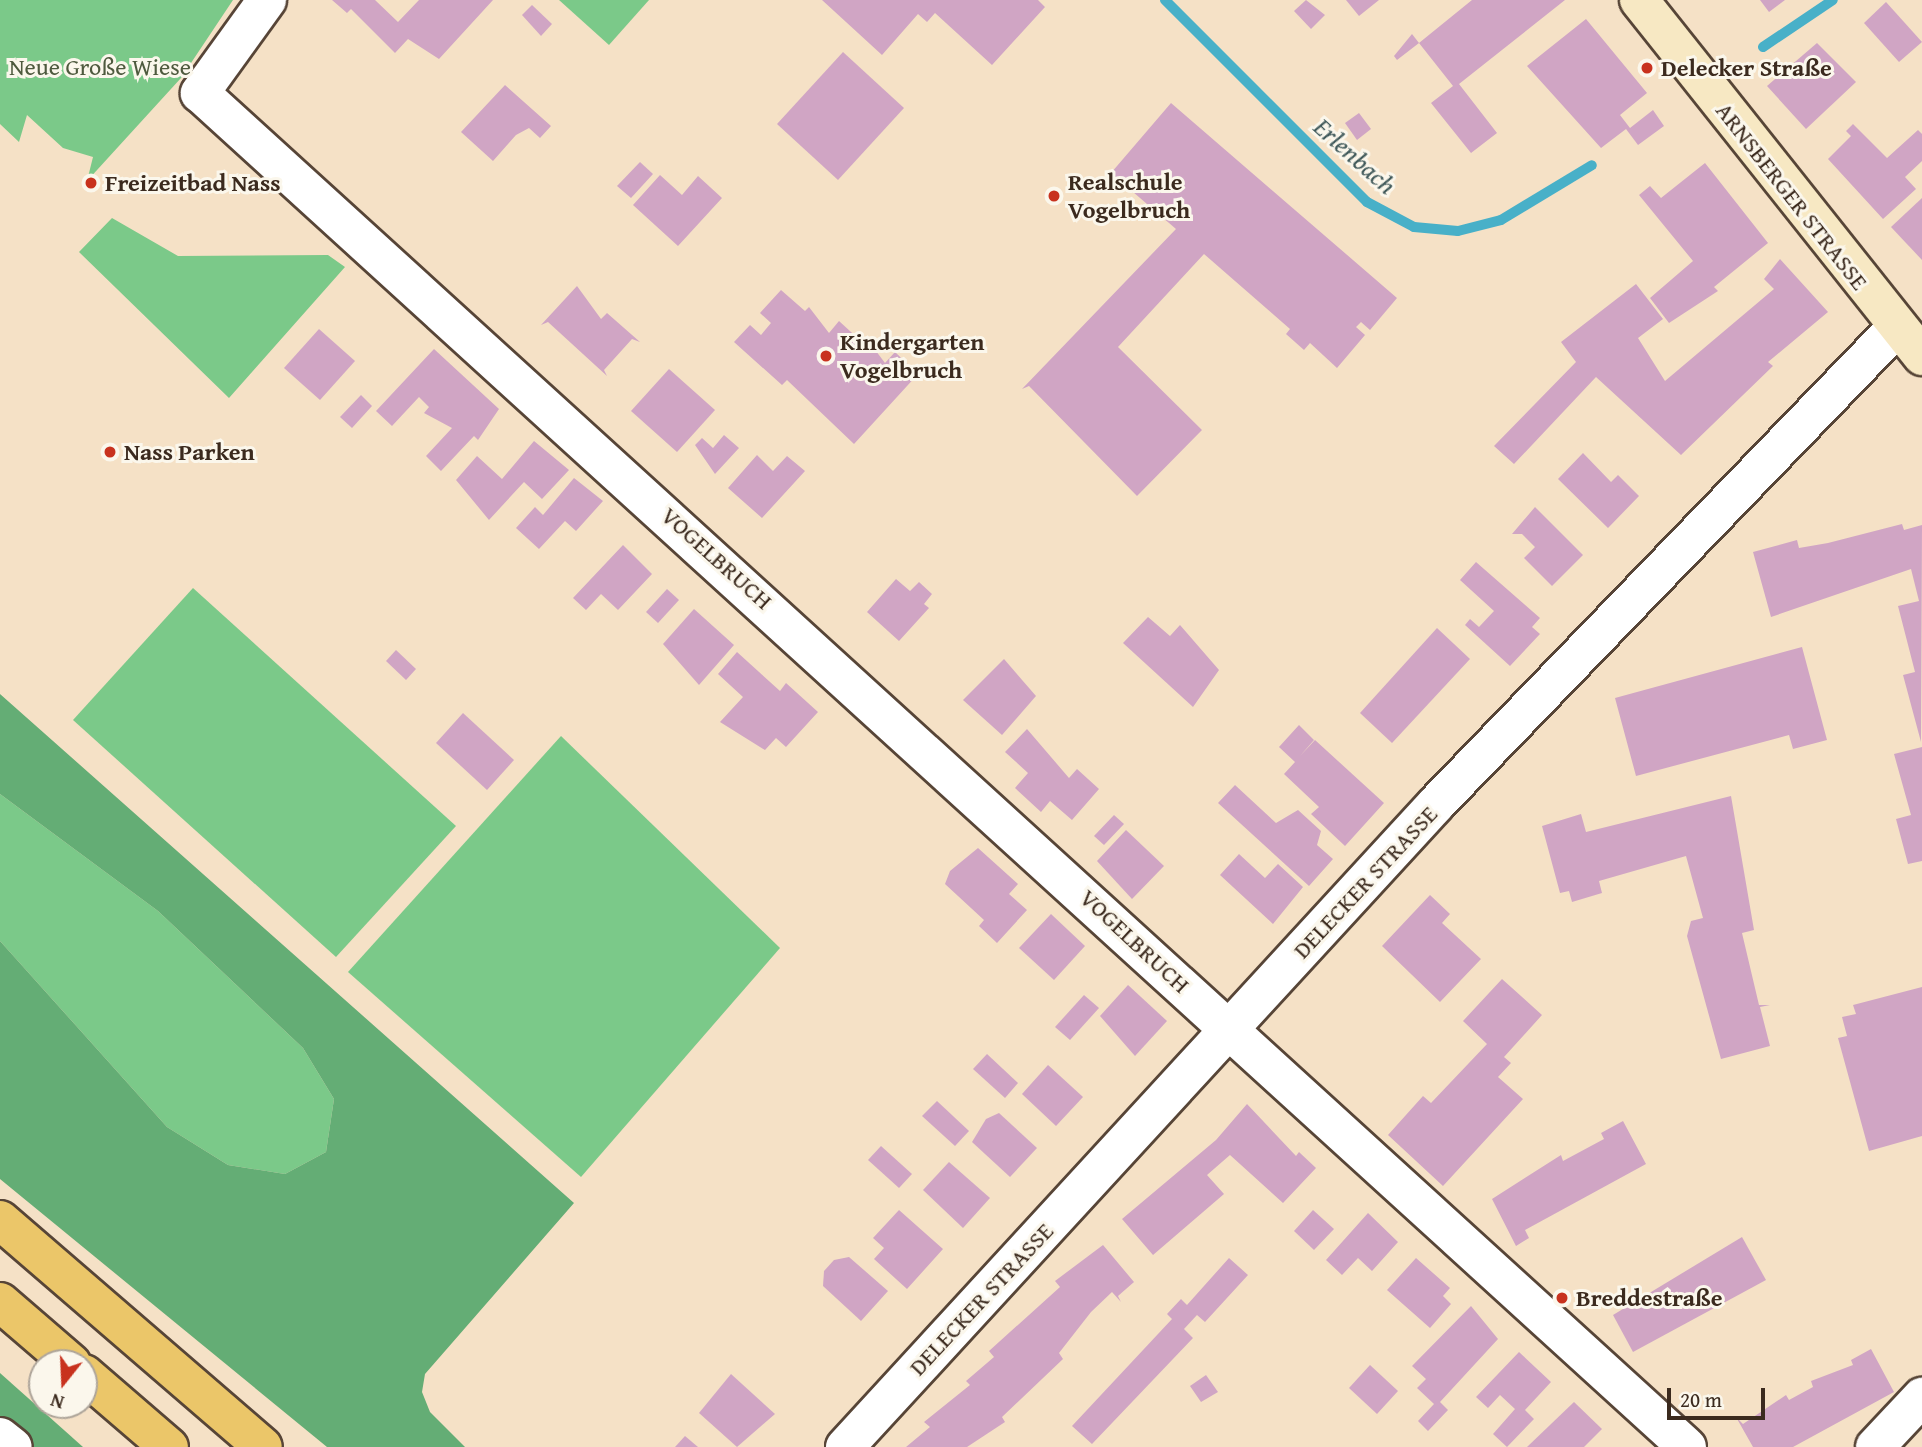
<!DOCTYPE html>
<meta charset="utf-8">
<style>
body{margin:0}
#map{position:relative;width:1922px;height:1447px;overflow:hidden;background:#f5e1c6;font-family:"Gentium Book Plus",serif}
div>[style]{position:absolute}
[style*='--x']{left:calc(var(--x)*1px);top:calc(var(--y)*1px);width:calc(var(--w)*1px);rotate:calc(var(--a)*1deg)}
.green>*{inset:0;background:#7bc989}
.forest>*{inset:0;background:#64ad75}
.stream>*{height:10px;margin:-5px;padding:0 5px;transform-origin:5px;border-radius:5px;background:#48b0c8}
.building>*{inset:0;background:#d0a5c4}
.roads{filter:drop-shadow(2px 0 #574537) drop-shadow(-2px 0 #574537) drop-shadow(0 2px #574537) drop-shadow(0 -2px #574537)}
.street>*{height:38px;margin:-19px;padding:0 19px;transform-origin:19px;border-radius:19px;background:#fff}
.secondary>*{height:38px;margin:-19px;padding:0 19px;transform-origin:19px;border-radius:19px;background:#f7e8c3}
.highway>*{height:38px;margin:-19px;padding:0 19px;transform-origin:19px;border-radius:19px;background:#ebc669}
.dots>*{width:19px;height:19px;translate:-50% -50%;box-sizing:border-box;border:4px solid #fbf7ec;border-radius:50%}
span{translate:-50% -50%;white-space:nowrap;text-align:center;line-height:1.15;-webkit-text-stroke:6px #fbf7ec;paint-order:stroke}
.park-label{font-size:24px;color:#4e5a3e}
.poi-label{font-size:24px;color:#3b2a1e;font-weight:700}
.left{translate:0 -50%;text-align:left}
.street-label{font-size:24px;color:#3b2a1e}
.water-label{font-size:26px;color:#40595a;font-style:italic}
.north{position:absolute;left:28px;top:1349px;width:70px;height:70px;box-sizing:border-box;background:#fbf7ec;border:2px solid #aea59a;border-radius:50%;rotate:198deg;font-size:19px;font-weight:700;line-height:28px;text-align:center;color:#3b2a1e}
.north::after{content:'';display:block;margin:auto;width:24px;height:32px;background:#c8321e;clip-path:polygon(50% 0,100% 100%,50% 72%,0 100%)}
.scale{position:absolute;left:1667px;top:1388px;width:98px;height:32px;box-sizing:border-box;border:4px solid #3b2a1e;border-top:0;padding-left:9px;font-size:21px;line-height:24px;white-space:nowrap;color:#3b2a1e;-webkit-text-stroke:5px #fbf7ec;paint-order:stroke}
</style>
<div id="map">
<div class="green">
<i style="clip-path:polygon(0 0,233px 0,181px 78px,87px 181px,93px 157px,63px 148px,27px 115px,19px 142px,0 124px)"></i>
<i style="clip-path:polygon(559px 0,649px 0,609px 45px)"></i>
<i style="clip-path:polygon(112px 218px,178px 256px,328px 255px,345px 267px,229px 398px,79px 252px)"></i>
<i style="clip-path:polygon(193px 588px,456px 826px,336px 957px,73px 720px)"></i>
<i style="clip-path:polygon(561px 736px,780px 948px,581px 1177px,348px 972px)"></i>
<i style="clip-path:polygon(0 794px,158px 911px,303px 1048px,334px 1099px,326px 1152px,285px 1174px,228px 1165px,167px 1127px,0 941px)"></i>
</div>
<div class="forest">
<i style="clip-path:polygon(0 694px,574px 1203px,425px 1374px,422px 1392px,430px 1412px,465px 1447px,327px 1447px,0 1179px,0 941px,167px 1127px,228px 1165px,285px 1174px,326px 1152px,334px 1099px,303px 1048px,158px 911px,0 794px)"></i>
<i style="clip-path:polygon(0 1373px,83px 1447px,0 1447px)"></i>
</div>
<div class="stream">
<i style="--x:1165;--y:0;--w:286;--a:45"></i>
<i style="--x:1367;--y:202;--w:53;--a:28"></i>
<i style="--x:1414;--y:227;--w:44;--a:5.2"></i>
<i style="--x:1458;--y:231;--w:44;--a:-14.3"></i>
<i style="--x:1501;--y:220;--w:106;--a:-31.1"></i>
<i style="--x:1763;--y:47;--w:84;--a:-33.9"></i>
</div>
<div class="building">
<i style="clip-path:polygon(332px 0,375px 0,398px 22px,419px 0,493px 0,439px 59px,408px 39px,395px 53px,351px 9px,347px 13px)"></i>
<i style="clip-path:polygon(822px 0,1038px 0,1045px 7px,992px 65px,935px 13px,927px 22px,918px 14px,882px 55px)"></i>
<i style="clip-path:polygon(1306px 0,1325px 15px,1311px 29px,1294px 11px)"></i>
<i style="clip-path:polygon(1346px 0,1379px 0,1359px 16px)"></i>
<i style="clip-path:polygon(1472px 0,1565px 0,1459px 84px,1497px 133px,1471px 153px,1431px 103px,1453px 86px,1419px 43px)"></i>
<i style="clip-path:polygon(1760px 0,1785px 0,1769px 12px)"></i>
<i style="clip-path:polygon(1886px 2px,1922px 42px,1899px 62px,1864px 23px)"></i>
<i style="clip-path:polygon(532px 5px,552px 24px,541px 36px,522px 15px)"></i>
<i style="clip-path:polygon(1586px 19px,1647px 93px,1620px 115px,1630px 128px,1653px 110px,1664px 126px,1638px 145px,1626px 129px,1601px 148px,1527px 66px)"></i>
<i style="clip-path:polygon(1412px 34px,1419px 43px,1397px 60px,1394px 56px)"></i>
<i style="clip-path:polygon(1817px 43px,1856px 82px,1806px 129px,1767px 86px)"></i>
<i style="clip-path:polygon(843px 52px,904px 108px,838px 180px,777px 124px)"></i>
<i style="clip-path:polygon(505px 85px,551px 126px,540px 138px,529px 128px,516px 135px,493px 161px,461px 132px)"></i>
<i style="clip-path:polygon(1171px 103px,1397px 298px,1370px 330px,1361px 322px,1356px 327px,1365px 335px,1337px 368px,1310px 343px,1304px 350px,1286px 334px,1290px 329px,1204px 254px,1118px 347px,1202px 430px,1137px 496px,1029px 386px,1022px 389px,1176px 229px,1111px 173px)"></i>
<i style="clip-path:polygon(1359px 113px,1371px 129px,1357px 140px,1345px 123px)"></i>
<i style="clip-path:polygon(1853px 124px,1887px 158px,1918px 130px,1922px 134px,1922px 161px,1905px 177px,1916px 189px,1883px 219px,1828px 159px,1851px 136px,1846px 131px)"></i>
<i style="clip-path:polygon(640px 162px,653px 174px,631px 198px,617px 186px)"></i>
<i style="clip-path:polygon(1705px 163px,1768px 243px,1714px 287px,1718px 291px,1669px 323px,1650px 298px,1693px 261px,1639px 195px,1650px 186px,1661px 198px)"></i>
<i style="clip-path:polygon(660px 175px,682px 195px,698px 176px,722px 198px,678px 246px,633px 205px)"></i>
<i style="clip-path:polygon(1922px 198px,1922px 260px,1891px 227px)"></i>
<i style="clip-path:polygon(1780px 259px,1828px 312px,1768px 362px,1773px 366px,1681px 455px,1596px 377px,1514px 464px,1494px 446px,1576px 362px,1561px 342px,1636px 284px,1663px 319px,1638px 338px,1665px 381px,1774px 289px,1764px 279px)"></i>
<i style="clip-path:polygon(577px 286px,601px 319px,607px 313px,640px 342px,632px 339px,604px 370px,607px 376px,548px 322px,541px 325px)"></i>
<i style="clip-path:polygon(781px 290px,805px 311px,809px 307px,829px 333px,839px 321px,863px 343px,867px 339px,885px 363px,895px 352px,918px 374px,854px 444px,787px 380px,782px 385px,734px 342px,750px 325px,761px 335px,771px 323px,760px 313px)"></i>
<i style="clip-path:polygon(319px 329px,355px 361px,320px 400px,284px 368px)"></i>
<i style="clip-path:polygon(434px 349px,499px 409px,478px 440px,474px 436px,441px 471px,426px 456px,452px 428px,424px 413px,429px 407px,419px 397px,392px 426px,376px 411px)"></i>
<i style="clip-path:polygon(669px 369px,715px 410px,677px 452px,631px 411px)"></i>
<i style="clip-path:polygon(361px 395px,372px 406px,352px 428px,340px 417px)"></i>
<i style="clip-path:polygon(724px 435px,739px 448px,715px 474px,695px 445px,702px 438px,713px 448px)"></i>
<i style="clip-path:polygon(534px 441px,569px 470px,542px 499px,524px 482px,489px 520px,456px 480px,477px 456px,502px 479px)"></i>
<i style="clip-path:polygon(1583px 453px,1611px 482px,1618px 475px,1639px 496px,1608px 528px,1558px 479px)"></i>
<i style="clip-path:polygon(757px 455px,773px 471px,787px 456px,805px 471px,762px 518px,728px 488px)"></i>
<i style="clip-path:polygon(574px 478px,603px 501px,576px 531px,565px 521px,539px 549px,516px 528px,535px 507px,543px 515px)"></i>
<i style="clip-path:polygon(1535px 507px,1583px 555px,1552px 586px,1524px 558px,1535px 547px,1522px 534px,1512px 534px)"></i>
<i style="clip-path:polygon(1902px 524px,1904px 530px,1922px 525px,1921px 742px,1903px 675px,1915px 672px,1898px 606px,1919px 601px,1911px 569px,1771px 617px,1753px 552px,1797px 540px,1799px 548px,1828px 543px)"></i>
<i style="clip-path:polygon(623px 545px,652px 574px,618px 610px,601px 594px,586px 610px,573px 598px)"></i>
<i style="clip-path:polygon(1476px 562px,1540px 618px,1532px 627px,1540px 634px,1510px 666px,1465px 625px,1470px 619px,1479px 627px,1494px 611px,1460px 580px)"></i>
<i style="clip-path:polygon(896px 579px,910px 591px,919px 582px,932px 594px,924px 604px,929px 608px,899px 641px,867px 612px)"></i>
<i style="clip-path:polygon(667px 589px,679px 600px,658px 623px,646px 612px)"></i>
<i style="clip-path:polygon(694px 609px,734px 645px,699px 685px,663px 644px)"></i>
<i style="clip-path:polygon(1148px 617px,1170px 636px,1180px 625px,1219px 670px,1193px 707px,1123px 643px)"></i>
<i style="clip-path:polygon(1437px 628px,1470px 659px,1392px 743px,1360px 713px)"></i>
<i style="clip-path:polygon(1802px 647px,1827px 740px,1793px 749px,1789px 735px,1636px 776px,1615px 698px)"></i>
<i style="clip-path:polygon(396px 650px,416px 669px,406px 680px,386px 661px)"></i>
<i style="clip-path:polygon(737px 652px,780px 691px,786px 683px,818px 712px,786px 747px,776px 738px,765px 750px,720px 722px,743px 697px,718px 674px)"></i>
<i style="clip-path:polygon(1004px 659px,1036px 696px,1002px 735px,963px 700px)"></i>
<i style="clip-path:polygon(463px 713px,514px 760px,487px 790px,436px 743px)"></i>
<i style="clip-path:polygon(1299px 725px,1314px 740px,1300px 756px,1315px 740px,1384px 803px,1345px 846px,1311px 814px,1319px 807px,1284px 774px,1295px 762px,1279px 747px)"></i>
<i style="clip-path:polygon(1027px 729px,1069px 778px,1077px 769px,1099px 789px,1072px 820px,1050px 801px,1041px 812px,1015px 788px,1028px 773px,1005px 752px)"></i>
<i style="clip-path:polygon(1922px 747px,1922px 861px,1908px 864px,1896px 819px,1911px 815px,1894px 754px)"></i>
<i style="clip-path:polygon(1235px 785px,1276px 823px,1298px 810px,1321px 831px,1317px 845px,1333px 859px,1309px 886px,1218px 803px)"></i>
<i style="clip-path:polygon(1731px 796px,1754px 930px,1742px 933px,1759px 1005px,1770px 1005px,1760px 1007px,1770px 1046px,1721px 1059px,1687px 936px,1691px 921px,1703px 918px,1686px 856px,1599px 881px,1602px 893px,1572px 902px,1569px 891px,1560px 893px,1542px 826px,1581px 814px,1586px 832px)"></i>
<i style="clip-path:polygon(1114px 815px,1124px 824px,1104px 845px,1094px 836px)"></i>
<i style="clip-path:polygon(1126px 830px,1164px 866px,1132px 899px,1097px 861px)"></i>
<i style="clip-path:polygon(978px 848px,1018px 884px,1009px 894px,1027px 910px,997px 943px,979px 926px,984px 920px,945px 884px,950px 871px)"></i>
<i style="clip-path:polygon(1239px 854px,1265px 878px,1278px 864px,1303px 887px,1273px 924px,1220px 875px)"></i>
<i style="clip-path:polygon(1430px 895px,1450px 914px,1442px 923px,1481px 959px,1440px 1002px,1382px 946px)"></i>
<i style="clip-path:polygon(1051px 914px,1085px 946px,1054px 980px,1019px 948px)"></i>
<i style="clip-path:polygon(1502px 979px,1542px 1015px,1504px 1057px,1511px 1063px,1498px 1077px,1523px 1099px,1443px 1186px,1388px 1135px,1423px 1096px,1431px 1103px,1487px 1044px,1463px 1021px)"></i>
<i style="clip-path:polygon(1128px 985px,1167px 1021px,1135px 1056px,1100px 1016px)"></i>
<i style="clip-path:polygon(1922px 987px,1922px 1136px,1869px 1151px,1838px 1038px,1847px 1036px,1842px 1017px,1856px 1014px,1853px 1005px)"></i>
<i style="clip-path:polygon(1084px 995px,1099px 1008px,1070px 1040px,1055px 1027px)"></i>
<i style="clip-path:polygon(987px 1054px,1018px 1083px,1005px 1098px,973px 1069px)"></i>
<i style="clip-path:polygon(1048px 1065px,1083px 1097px,1056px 1126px,1022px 1094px)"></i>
<i style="clip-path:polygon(937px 1101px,969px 1131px,955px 1146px,922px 1116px)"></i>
<i style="clip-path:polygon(1247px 1104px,1296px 1156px,1299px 1152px,1316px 1168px,1283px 1203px,1230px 1155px,1207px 1175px,1224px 1194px,1153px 1255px,1122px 1219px,1216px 1140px)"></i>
<i style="clip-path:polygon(999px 1113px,1037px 1148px,1010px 1177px,972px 1142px,986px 1119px)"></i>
<i style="clip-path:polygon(1623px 1121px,1646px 1164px,1525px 1230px,1529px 1238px,1516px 1246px,1492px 1199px,1561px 1155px,1563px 1161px,1604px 1139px,1601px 1133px)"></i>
<i style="clip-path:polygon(881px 1146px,912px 1174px,899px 1188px,868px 1160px)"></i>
<i style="clip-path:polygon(949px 1162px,990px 1198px,963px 1228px,923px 1190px)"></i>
<i style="clip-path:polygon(899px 1210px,943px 1249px,907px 1289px,874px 1259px,884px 1248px,873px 1238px)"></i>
<i style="clip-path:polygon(1313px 1210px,1334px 1229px,1314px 1250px,1294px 1231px)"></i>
<i style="clip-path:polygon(1368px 1213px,1398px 1242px,1372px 1271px,1358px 1258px,1342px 1275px,1326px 1260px)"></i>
<i style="clip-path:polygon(1742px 1237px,1766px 1280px,1633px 1352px,1613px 1315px)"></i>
<i style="clip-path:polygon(1103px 1245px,1134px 1282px,1118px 1296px,1121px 1302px,1112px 1292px,1091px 1312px,1059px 1353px,1063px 1359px,1002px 1417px,1005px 1422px,967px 1447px,906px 1447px,930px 1427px,924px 1422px,970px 1385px,966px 1381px,994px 1357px,989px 1351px,1060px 1287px,1055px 1281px)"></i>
<i style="clip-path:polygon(849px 1257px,888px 1291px,861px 1321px,823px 1286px,824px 1271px,834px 1260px)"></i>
<i style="clip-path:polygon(1229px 1258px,1248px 1275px,1205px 1322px,1197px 1315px,1184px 1329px,1193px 1338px,1092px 1444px,1072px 1426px,1172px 1319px,1167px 1314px,1181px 1299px,1187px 1305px)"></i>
<i style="clip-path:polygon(1416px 1258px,1450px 1288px,1443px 1296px,1451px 1304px,1430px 1328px,1387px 1290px)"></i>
<i style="clip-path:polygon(1471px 1306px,1498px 1339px,1440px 1402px,1448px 1410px,1428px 1431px,1418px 1421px,1434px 1404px,1417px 1388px,1426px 1379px,1412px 1366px)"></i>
<i style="clip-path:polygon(1871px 1349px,1894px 1392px,1793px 1447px,1753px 1447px,1736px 1417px,1743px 1424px,1786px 1395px,1789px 1400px,1813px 1387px,1811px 1381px,1853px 1365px,1851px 1360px)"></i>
<i style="clip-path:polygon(1519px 1352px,1551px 1382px,1525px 1410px,1534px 1419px,1507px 1447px,1493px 1434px,1515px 1409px,1500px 1395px,1488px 1408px,1476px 1397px)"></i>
<i style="clip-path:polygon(1370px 1365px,1398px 1391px,1377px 1414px,1349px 1388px)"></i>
<i style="clip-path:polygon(731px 1374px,775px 1414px,737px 1447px,699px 1413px)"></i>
<i style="clip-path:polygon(1206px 1375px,1218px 1392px,1201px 1402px,1190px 1386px)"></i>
<i style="clip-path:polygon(1574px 1402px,1602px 1429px,1584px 1447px,1527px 1447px)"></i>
<i style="clip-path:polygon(685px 1436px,698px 1447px,675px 1447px)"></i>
</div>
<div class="roads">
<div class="street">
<i style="--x:267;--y:0;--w:115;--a:125.8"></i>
<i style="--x:200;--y:93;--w:2011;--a:42.32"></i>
<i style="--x:0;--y:1437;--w:16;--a:38"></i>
<i style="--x:845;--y:1447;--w:873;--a:-47.41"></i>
<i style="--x:1436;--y:804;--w:662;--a:-45.98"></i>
<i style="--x:1875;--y:1447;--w:69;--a:-46.8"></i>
</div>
<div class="secondary">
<i style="--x:1639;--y:0;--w:455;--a:51.5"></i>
</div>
<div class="highway">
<i style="--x:0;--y:1220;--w:347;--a:40.8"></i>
<i style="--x:0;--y:1302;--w:94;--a:40.7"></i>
<i style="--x:84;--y:1374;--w:112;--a:40.7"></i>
</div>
</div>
<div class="dots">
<i style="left:1647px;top:68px;background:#c8321e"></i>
<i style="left:91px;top:183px;background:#c8321e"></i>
<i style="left:1054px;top:196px;background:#c8321e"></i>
<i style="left:826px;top:356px;background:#c8321e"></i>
<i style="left:110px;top:452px;background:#c8321e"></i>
<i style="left:1562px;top:1298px;background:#c8321e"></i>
</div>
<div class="park-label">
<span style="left:100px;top:67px">Neue Große Wiese</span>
</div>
<div class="poi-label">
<span class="left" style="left:1661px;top:68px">Delecker Straße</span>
<span class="left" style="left:1068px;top:196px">Realschule<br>Vogelbruch</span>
<span class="left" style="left:105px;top:183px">Freizeitbad Nass</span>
<span class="left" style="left:840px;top:356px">Kindergarten<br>Vogelbruch</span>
<span class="left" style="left:124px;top:452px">Nass Parken</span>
<span class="left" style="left:1576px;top:1298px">Breddestraße</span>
</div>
<div class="street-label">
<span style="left:1792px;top:196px;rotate:52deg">ARNSBERGER STRASSE</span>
<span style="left:717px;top:558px;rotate:42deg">VOGELBRUCH</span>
<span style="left:1365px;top:882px;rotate:-47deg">DELECKER STRASSE</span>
<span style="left:1135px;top:941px;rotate:43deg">VOGELBRUCH</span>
<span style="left:981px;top:1299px;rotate:-47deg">DELECKER STRASSE</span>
</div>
<div class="water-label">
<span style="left:1355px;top:156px;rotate:42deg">Erlenbach</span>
</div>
<div class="north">N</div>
<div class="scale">20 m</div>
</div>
